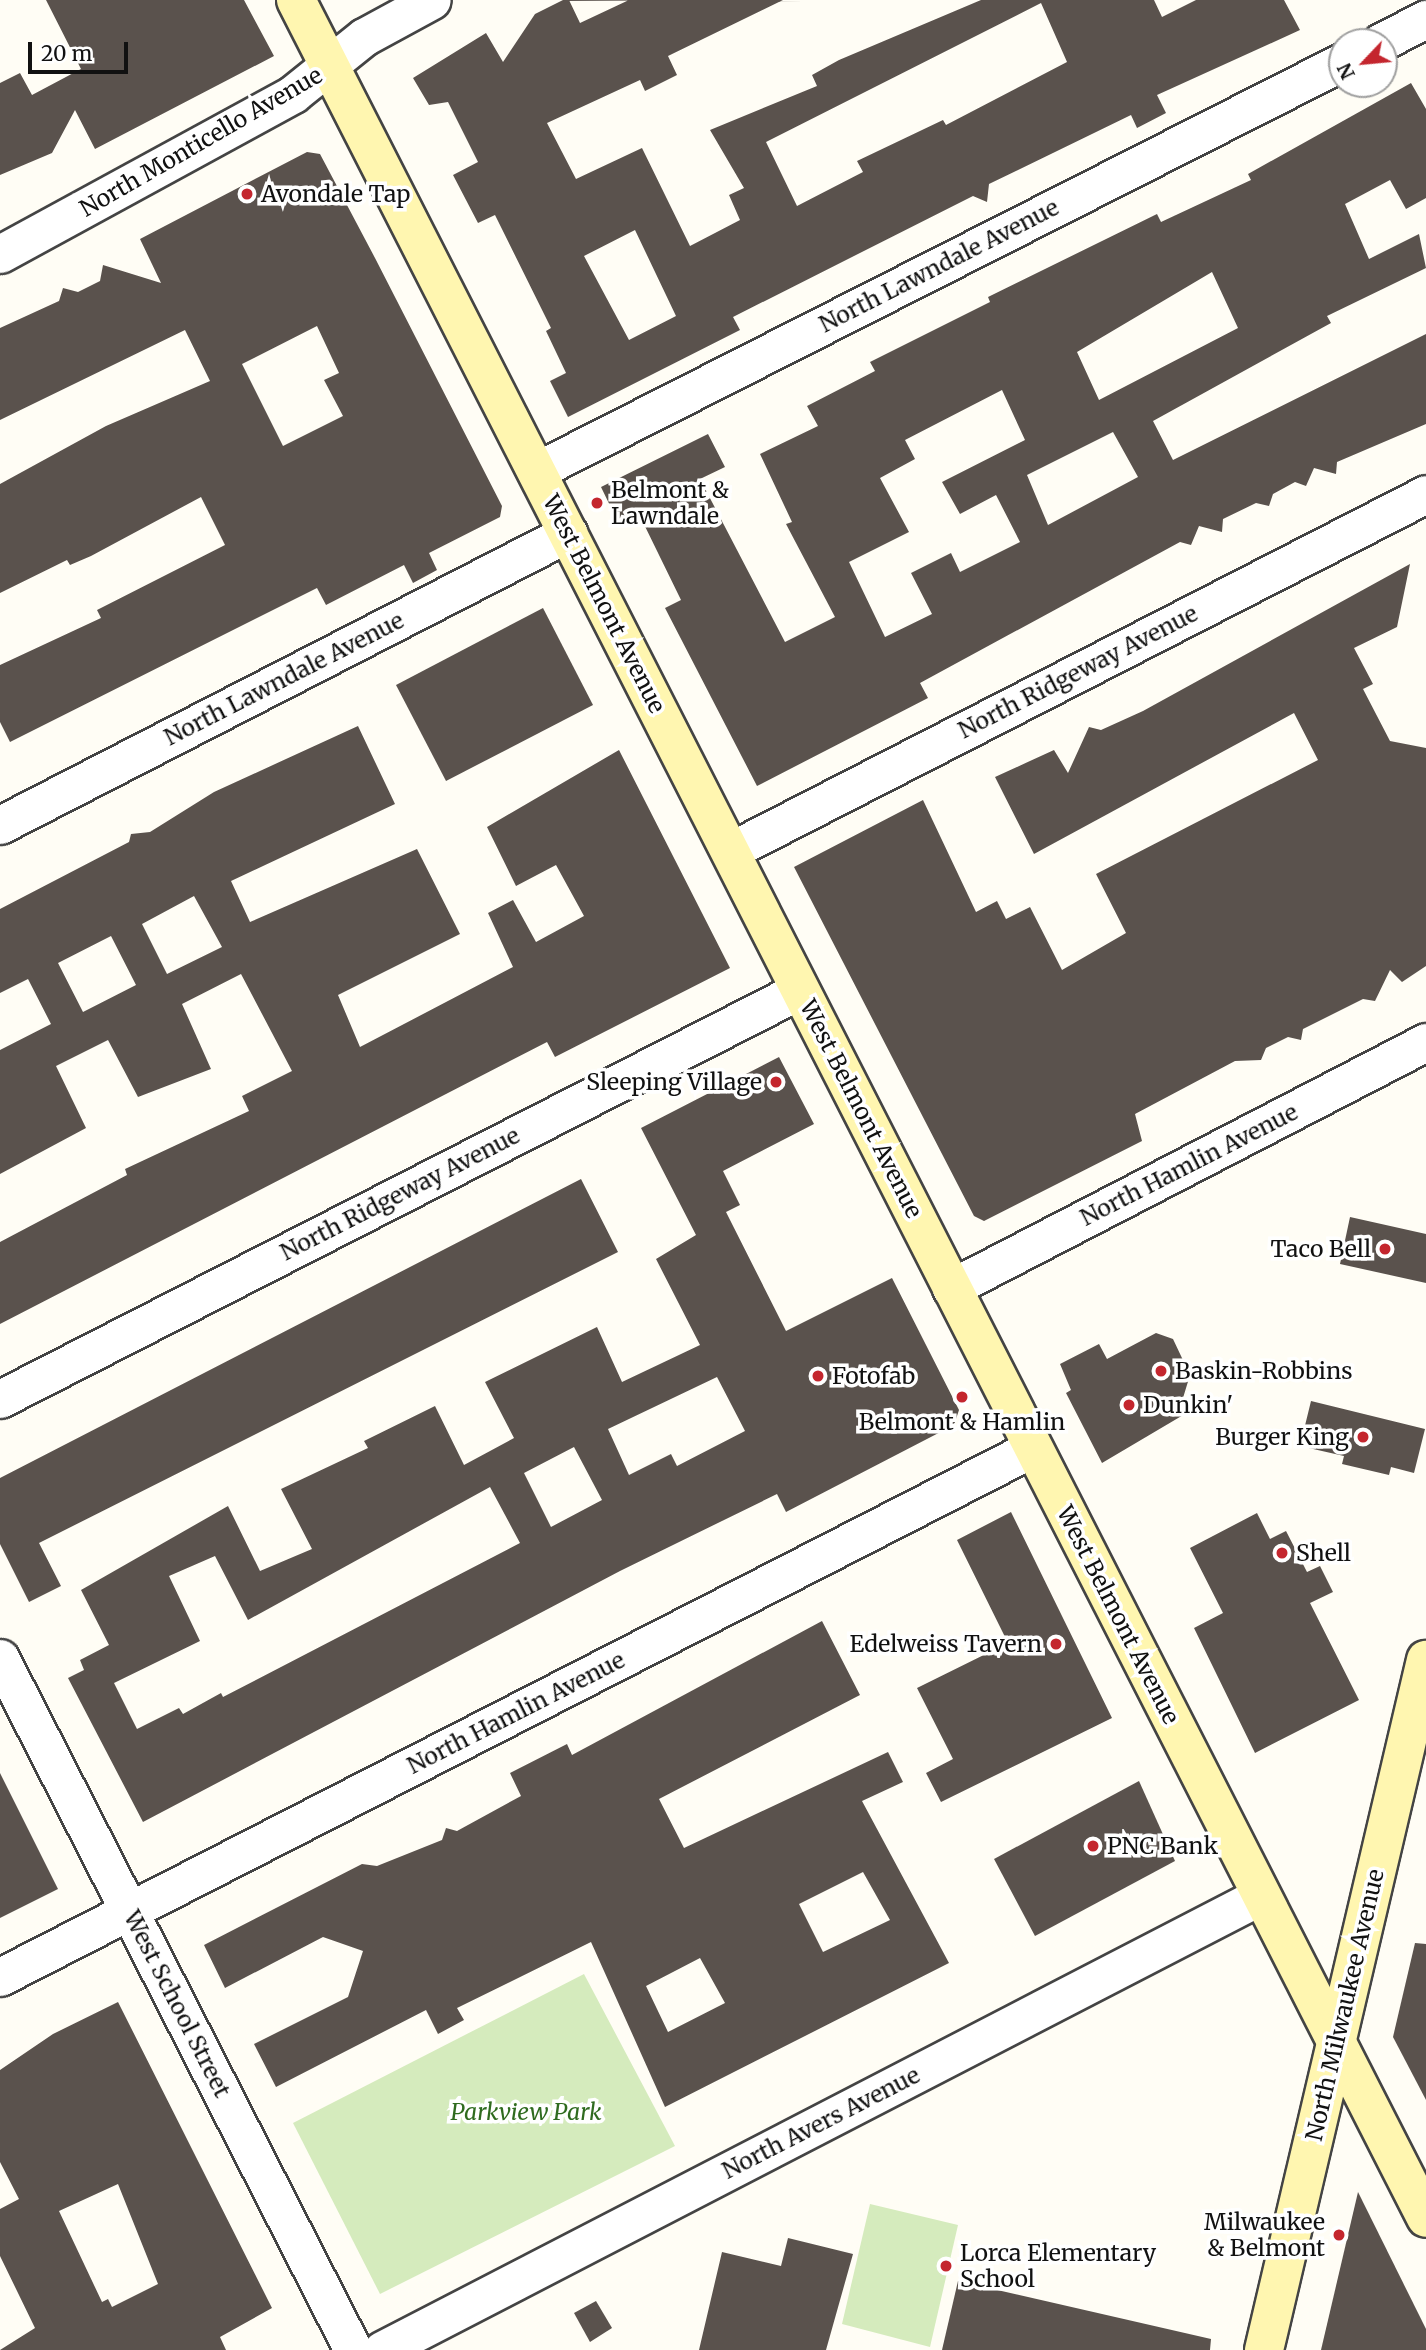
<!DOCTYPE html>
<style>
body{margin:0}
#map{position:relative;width:1426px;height:2350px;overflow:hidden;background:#fffdf5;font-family:Merriweather,serif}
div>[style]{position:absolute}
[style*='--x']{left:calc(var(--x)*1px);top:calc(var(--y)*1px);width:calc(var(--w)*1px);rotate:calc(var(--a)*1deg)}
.green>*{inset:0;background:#d5ebbd}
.building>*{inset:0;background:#5a524d}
.roads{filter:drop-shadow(2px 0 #444) drop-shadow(-2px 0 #444) drop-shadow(0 2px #444) drop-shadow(0 -2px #444)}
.minor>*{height:37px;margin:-18.5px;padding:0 18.5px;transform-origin:18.5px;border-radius:18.5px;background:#fff}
.secondary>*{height:38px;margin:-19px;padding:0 19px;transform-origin:19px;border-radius:19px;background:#fff6b0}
.dots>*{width:19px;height:19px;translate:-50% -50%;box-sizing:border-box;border:4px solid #fff;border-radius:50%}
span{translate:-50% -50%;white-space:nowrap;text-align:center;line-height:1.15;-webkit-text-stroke:7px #fff;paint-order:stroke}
.street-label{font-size:23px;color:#111}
.poi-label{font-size:23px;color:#111}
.left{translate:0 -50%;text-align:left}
.right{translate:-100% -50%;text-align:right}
.park-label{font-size:23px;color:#2f6b1f;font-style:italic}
.north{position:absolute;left:1328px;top:28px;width:70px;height:70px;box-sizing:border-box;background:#fff;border:2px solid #a0a0a0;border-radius:50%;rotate:244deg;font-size:19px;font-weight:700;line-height:28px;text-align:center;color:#111}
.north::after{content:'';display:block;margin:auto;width:24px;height:32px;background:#c4262e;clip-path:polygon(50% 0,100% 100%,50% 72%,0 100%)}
.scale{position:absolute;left:28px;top:42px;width:100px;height:32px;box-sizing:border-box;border:4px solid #111;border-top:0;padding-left:9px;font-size:21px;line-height:24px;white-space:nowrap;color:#111;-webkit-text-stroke:5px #fff;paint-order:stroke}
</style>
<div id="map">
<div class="green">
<i style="clip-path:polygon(584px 1974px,675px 2146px,380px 2294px,293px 2123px)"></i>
<i style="clip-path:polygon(870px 2204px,958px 2225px,930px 2347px,842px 2324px)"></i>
</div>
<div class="building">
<i style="clip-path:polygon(46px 0,244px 0,274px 56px,95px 149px,75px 110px,52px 153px,0 175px,0 83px,20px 73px,32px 95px,81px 69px)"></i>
<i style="clip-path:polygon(evenodd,563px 0,569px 0,580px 23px,629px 0,783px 0,668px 56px,677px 75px,645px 91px,640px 80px,547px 123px,576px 179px,642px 148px,690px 246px,740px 220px,729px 195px,744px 188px,710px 130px,817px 86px,812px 75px,839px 60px,981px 0,1154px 0,1162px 17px,1196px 0,1284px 0,1300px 30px,1157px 95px,1166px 113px,1137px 128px,1131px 115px,989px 184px,987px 202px,973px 196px,733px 317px,740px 330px,568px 417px,550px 381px,566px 373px,546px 331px,551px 328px,495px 215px,478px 223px,453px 175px,478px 162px,448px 102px,429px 105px,413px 78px,486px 33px,503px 62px,535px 14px,563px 0,1041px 3px,1067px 62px,946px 125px,943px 120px,857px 161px,863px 172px,797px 206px,766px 142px,1041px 3px,563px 0,635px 230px,676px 316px,629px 340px,584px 256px,635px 230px)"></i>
<i style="clip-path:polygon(evenodd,1411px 83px,1426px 109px,1426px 198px,1406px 209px,1390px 180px,1345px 204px,1369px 259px,1419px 234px,1426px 268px,1327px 316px,1331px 323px,1153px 421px,1173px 460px,1426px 334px,1426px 424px,1337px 462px,1336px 474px,1314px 468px,1306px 486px,1295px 482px,1273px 494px,1269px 506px,1256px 503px,1223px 519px,1222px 532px,1199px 526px,1191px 545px,1180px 542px,920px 683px,928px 698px,757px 786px,665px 608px,681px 600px,637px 510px,617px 520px,601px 487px,708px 434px,725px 467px,700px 479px,785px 642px,835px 617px,786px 524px,792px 522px,760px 454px,818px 426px,807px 406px,875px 371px,870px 362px,990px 302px,988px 297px,1157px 214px,1161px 222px,1251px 180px,1248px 174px,1411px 83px,1212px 272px,1238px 328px,1099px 400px,1077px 352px,1212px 272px,1411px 83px,1002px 390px,1025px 440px,942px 482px,960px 514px,996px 495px,1020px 542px,960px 572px,951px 553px,911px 573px,932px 614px,885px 637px,849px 562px,909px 532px,880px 478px,915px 459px,905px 440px,1002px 390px,1411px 83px,1113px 432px,1138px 477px,1048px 525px,1027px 475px,1113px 432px)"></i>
<i style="clip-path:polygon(evenodd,307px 152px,320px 154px,375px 258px,502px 506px,500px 517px,429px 553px,437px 570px,413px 583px,404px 565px,326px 605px,317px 588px,10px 742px,0 722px,0 665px,101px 618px,97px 610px,225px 545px,201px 497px,91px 556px,70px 565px,67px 560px,0 593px,0 484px,106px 426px,210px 381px,185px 330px,0 420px,0 328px,59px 301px,63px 288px,78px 292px,100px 281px,103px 265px,161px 283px,140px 239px,307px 152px,317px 326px,339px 373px,324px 380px,343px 416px,283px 446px,242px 364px,317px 326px)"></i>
<i style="clip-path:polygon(1410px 564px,1397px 627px,1354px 648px,1373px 684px,1363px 689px,1390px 741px,1426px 748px,1426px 966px,1402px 982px,1390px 970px,1375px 1001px,1363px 999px,1303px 1029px,1301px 1040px,1288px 1037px,1266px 1048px,1261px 1060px,1235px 1061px,1135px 1114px,1142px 1141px,984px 1221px,974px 1216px,794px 867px,923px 800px,976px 912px,997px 901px,1006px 919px,1030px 907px,1062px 970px,1126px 933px,1096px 874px,1318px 760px,1294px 713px,1034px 854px,995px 777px,1054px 750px,1068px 773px,1089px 727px,1101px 730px,1143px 711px)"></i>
<i style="clip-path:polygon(543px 608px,593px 705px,446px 781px,396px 685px)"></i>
<i style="clip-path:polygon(evenodd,358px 726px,395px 804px,231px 881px,250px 922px,417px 849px,460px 934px,338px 995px,360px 1047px,513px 967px,488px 913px,513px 900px,536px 942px,584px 916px,556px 865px,516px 886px,487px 827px,619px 750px,730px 968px,555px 1057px,547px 1042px,0 1324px,0 1242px,127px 1175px,125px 1169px,249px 1111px,242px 1096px,292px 1071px,241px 974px,182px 1004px,211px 1069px,138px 1097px,108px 1040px,56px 1066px,86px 1128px,0 1174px,0 1050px,51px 1024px,28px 979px,0 993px,0 909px,129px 842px,131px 834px,150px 832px,214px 792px,358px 726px,194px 896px,222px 947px,167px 974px,142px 924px,194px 896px,358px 726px,111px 936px,136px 985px,83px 1012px,58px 963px,111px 936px)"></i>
<i style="clip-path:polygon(evenodd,779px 1057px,814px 1124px,723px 1171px,740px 1205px,726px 1212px,786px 1331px,892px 1278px,959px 1410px,954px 1425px,786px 1512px,777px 1494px,620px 1571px,143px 1822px,68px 1678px,84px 1670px,80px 1660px,109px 1645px,81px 1590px,228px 1506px,260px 1571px,312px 1549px,281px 1489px,368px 1448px,364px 1441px,435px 1406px,464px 1465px,514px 1438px,485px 1382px,597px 1327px,622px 1382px,700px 1345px,656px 1259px,696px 1235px,641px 1128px,779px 1057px,717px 1377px,745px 1431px,677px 1466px,671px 1454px,629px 1475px,608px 1429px,717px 1377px,779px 1057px,574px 1447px,602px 1500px,551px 1527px,524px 1473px,574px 1447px,779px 1057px,490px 1487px,520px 1543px,223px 1697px,221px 1693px,183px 1714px,179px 1708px,137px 1729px,114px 1683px,200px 1641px,169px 1576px,215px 1556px,248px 1620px,490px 1487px)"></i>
<i style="clip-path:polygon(581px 1179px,618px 1252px,39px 1543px,61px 1586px,29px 1602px,0 1544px,0 1478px)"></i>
<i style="clip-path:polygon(1350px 1217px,1426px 1234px,1426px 1283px,1340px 1264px)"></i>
<i style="clip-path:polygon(1156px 1333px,1173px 1339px,1190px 1375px,1183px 1398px,1190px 1411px,1102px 1463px,1066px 1393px,1071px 1390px,1060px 1364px,1099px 1344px,1107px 1359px)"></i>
<i style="clip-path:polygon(1311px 1401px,1425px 1429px,1414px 1473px,1391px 1467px,1389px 1475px,1342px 1464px,1344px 1456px,1300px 1446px)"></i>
<i style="clip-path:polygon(1011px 1512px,1112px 1718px,941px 1802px,926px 1773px,953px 1759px,917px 1688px,1008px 1643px,957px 1540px)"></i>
<i style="clip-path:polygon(1257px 1513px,1270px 1539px,1286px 1531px,1307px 1572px,1320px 1566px,1333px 1592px,1310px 1603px,1359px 1700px,1255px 1753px,1194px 1628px,1223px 1613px,1190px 1548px)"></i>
<i style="clip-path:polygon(evenodd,822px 1621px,860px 1695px,659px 1799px,684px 1848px,888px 1752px,903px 1782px,862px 1801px,949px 1963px,665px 2107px,591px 1942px,457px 2008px,464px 2020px,438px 2034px,426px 2010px,276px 2087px,254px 2044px,348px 1997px,363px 1951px,323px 1937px,225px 1988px,204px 1945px,362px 1864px,377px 1866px,442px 1840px,446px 1828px,457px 1831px,521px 1796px,510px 1773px,567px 1744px,572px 1755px,822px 1621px,863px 1872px,890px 1920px,823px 1952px,799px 1904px,863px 1872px,822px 1621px,700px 1958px,725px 2003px,668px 2032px,646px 1986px,700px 1958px)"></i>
<i style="clip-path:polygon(0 1773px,58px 1889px,0 1918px)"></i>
<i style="clip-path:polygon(1139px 1781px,1175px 1861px,1035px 1936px,994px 1859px)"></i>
<i style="clip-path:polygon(1415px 1943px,1426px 1944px,1426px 2100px,1393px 2037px)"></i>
<i style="clip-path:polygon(evenodd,118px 2002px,272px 2308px,220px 2337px,226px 2350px,0 2350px,35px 2328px,0 2256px,0 2209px,19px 2199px,0 2162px,0 2070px,53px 2034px,118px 2002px,118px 2184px,158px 2284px,112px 2307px,108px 2299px,102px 2302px,59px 2211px,118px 2184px)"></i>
<i style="clip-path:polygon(1358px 2192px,1426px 2329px,1426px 2350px,1321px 2350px)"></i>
<i style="clip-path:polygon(788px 2238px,853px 2254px,826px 2350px,699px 2350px,722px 2252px,781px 2266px)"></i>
<i style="clip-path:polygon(958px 2281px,1211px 2339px,1210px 2350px,942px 2350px)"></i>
<i style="clip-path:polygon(596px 2301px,612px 2328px,590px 2342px,574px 2313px)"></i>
</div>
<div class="roads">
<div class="minor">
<i style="--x:1381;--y:42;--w:51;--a:-27.1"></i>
<i style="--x:0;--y:254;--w:334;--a:-28.6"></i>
<i style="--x:293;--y:94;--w:91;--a:-38.8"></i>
<i style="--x:364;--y:37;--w:77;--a:-28.6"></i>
<i style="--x:536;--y:471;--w:904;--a:-26.91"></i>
<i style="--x:0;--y:825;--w:639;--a:-27.21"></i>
<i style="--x:730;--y:851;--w:782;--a:-27.15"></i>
<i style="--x:951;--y:1288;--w:535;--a:-27.38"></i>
<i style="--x:0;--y:1399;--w:898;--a:-27.08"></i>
<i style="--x:0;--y:1658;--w:777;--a:62.97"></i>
<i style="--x:0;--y:1977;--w:1161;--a:-27.12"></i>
<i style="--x:382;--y:2350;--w:988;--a:-27.34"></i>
</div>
<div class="secondary">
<i style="--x:296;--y:0;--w:2489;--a:63"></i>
<i style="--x:1264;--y:2350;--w:709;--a:-76.79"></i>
</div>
</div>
<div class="dots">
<i style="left:247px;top:194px;background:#c4262e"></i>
<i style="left:597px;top:503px;background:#c4262e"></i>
<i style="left:776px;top:1082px;background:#c4262e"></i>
<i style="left:1385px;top:1249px;background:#c4262e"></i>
<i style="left:1161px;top:1371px;background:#c4262e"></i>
<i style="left:818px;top:1376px;background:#c4262e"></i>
<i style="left:962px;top:1397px;background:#c4262e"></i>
<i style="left:1129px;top:1405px;background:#c4262e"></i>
<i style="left:1363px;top:1437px;background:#c4262e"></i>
<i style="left:1282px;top:1553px;background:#c4262e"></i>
<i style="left:1056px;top:1644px;background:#c4262e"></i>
<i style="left:1093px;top:1846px;background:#c4262e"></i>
<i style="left:1339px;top:2235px;background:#c4262e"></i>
<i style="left:946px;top:2266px;background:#c4262e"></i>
</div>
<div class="street-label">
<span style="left:201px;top:142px;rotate:-30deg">North Monticello Avenue</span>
<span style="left:939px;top:266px;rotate:-27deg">North Lawndale Avenue</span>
<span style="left:604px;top:604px;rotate:63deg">West Belmont Avenue</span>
<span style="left:1078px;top:672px;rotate:-27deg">North Ridgeway Avenue</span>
<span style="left:284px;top:679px;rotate:-27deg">North Lawndale Avenue</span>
<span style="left:861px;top:1109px;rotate:63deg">West Belmont Avenue</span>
<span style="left:1189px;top:1165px;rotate:-27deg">North Hamlin Avenue</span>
<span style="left:400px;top:1194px;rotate:-27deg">North Ridgeway Avenue</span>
<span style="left:1118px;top:1615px;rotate:63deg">West Belmont Avenue</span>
<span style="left:516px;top:1713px;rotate:-27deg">North Hamlin Avenue</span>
<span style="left:177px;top:2004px;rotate:63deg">West School Street</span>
<span style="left:1345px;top:2005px;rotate:-77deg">North Milwaukee Avenue</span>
<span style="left:821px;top:2123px;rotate:-27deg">North Avers Avenue</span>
</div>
<div class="poi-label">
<span class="left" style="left:261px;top:194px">Avondale Tap</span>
<span class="left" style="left:611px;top:503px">Belmont &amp;<br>Lawndale</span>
<span class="right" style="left:762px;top:1082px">Sleeping Village</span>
<span class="right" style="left:1371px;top:1249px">Taco Bell</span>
<span class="left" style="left:1175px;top:1371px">Baskin-Robbins</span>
<span class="left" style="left:832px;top:1376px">Fotofab</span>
<span class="left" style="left:1143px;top:1405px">Dunkin'</span>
<span style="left:962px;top:1422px">Belmont &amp; Hamlin</span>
<span class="right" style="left:1349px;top:1437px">Burger King</span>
<span class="left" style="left:1296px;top:1553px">Shell</span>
<span class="right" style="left:1042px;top:1644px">Edelweiss Tavern</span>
<span class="left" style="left:1107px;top:1846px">PNC Bank</span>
<span class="right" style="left:1325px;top:2235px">Milwaukee<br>&amp; Belmont</span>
<span class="left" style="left:960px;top:2266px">Lorca Elementary<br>School</span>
</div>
<div class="park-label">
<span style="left:526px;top:2112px">Parkview Park</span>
</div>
<div class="north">N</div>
<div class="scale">20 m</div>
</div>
